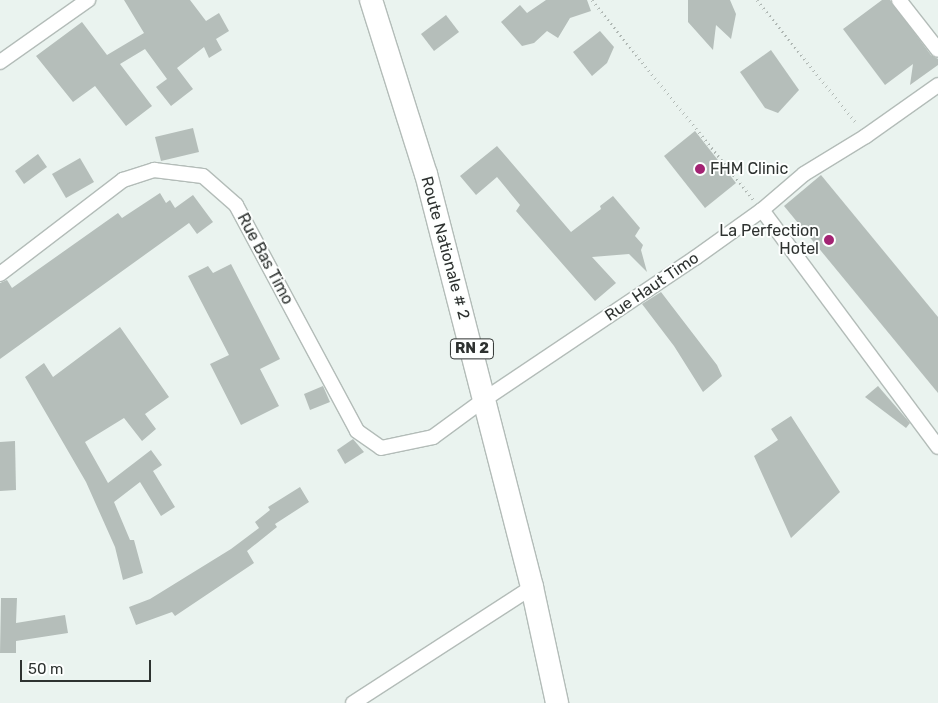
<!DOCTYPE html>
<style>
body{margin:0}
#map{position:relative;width:938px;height:703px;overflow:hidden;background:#eaf3ef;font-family:Rubik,sans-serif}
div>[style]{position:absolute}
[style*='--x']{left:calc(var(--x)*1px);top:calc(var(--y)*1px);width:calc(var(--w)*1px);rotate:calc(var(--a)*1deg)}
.building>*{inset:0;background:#b5beba}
.path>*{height:3px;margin-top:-1.5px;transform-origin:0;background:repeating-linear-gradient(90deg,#b0b8b4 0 1px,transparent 0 5px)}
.roads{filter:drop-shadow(1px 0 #b3bcb8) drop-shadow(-1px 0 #b3bcb8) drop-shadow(0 1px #b3bcb8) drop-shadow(0 -1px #b3bcb8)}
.minor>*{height:14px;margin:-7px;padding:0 7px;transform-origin:7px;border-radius:7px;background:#fff}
.primary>*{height:22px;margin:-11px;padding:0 11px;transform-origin:11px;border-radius:11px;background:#fff}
.dots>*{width:14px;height:14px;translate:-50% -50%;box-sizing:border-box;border:2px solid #fdfffe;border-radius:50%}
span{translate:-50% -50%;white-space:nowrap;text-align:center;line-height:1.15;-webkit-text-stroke:4px #fdfffe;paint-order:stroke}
.shield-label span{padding:1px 4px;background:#fdfffe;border:1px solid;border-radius:4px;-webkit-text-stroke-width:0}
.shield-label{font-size:15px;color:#2e3230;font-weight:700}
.poi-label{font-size:16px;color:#2e3230}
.left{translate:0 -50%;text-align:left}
.right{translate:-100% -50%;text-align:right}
.street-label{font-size:16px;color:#2e3230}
.scale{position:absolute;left:20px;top:660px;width:131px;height:22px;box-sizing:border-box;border:2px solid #2e3230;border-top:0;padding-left:6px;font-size:15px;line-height:18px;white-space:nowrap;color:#2e3230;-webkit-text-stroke:4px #fdfffe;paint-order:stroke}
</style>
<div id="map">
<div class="building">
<i style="clip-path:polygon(124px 0,190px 0,206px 21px,219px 13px,229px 31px,216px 39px,222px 50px,209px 58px,204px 47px,177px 68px,193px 89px,171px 106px,156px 87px,167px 79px,145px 49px,120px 64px,152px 106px,126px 126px,95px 86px,73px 102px,36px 56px,82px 22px,107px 55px,144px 33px)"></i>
<i style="clip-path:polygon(546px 0,587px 0,591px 11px,570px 18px,558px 38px,547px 31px,534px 43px,522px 46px,501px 22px,520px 5px,527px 13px)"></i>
<i style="clip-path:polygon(688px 0,730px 0,736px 14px,731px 39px,716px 25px,713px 50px,688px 22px)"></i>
<i style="clip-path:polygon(882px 0,890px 0,931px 55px,938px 59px,938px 65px,910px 85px,913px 64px,885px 85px,843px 29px)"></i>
<i style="clip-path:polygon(446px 15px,459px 32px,434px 51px,421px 34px)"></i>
<i style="clip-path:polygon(600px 31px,614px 47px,607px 63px,592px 76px,573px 52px)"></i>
<i style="clip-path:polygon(771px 50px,799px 90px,778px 113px,765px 108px,740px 72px)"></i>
<i style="clip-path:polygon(193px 128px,199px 152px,161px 161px,155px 137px)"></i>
<i style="clip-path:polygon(695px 131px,736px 183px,705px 208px,664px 156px)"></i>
<i style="clip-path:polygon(497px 146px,571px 232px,601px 209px,600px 206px,613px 196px,640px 228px,635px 236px,643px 245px,641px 250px,647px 272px,629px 254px,592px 257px,616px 283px,595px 301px,516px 211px,520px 205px,497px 177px,476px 195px,460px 176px)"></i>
<i style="clip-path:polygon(38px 154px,47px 167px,24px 184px,15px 171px)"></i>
<i style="clip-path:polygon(80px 158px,94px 182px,66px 198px,52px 174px)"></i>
<i style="clip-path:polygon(821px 175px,938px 317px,938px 393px,784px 206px)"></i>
<i style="clip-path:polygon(160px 193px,166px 203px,170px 200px,175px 208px,193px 195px,213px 222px,197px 234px,189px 223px,0 359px,0 283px,7px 280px,12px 288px,118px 213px,122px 218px)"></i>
<i style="clip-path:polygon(231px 264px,280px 359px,260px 369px,279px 406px,241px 425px,210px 364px,229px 355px,188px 276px,208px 266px,213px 273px)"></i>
<i style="clip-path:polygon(661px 292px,717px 365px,722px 376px,703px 392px,674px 346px,642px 304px)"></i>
<i style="clip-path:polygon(120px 327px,169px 397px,145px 414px,156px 429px,142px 441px,124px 418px,85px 442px,108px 483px,151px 450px,162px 465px,153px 471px,175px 507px,161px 516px,140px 482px,114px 502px,130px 540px,134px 540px,143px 573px,123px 580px,115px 547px,86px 482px,25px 377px,44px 363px,53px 377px)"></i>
<i style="clip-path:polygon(323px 386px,330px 402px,310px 410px,304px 394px)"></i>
<i style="clip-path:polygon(878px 386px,910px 423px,906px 428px,865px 397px)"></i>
<i style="clip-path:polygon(791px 416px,840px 492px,791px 538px,754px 456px,778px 440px,771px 429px)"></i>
<i style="clip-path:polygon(353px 439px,364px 452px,345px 464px,337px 450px)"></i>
<i style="clip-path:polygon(15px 441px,16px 490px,0 491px,0 442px)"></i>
<i style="clip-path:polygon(300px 487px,309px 502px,275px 524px,277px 527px,247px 551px,254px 563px,175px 616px,172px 612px,136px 625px,129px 607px,150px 599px,231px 549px,259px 528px,255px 522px,270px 510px,268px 507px)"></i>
<i style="clip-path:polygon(1px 598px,17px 598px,16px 623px,65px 615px,68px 633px,16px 641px,16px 653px,0 653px)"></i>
</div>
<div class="path">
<i style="--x:592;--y:0;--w:257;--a:51"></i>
<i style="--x:757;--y:0;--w:159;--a:51.1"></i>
</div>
<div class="roads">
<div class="minor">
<i style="--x:899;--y:0;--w:63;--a:52"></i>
<i style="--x:0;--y:62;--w:108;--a:-35.2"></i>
<i style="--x:762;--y:210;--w:295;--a:53.4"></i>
<i style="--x:0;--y:274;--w:155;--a:-37.4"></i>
<i style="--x:123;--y:180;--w:33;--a:-18"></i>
<i style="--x:154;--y:170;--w:49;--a:7"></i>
<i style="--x:203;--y:176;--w:44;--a:41.3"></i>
<i style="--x:236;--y:205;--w:256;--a:61.8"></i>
<i style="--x:357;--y:431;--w:29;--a:35"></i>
<i style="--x:381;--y:448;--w:53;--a:-11.9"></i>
<i style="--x:433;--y:437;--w:64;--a:-36.2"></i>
<i style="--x:485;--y:399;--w:253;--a:-33.9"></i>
<i style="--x:695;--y:258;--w:82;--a:-35.6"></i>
<i style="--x:762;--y:210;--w:55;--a:-40.6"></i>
<i style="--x:804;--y:174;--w:73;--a:-31.5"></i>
<i style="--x:866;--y:136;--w:88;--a:-35.3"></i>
<i style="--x:353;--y:703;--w:213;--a:-32.9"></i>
</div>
<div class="primary">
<i style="--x:371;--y:0;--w:182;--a:72.5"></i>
<i style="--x:426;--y:174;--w:426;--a:75.6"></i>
<i style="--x:532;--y:587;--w:119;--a:77.8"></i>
</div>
</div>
<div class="dots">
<i style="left:700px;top:169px;background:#a32373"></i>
<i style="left:829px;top:240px;background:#a32373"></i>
</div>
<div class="shield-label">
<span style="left:472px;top:349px">RN 2</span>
</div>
<div class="poi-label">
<span class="left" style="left:710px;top:169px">FHM Clinic</span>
<span class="right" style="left:819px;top:240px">La Perfection<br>Hotel</span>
</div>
<div class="street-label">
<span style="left:445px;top:248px;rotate:75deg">Route Nationale # 2</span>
<span style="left:265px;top:259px;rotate:62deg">Rue Bas Timo</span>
<span style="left:652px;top:287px;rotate:-34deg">Rue Haut Timo</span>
</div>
<div class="scale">50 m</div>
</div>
